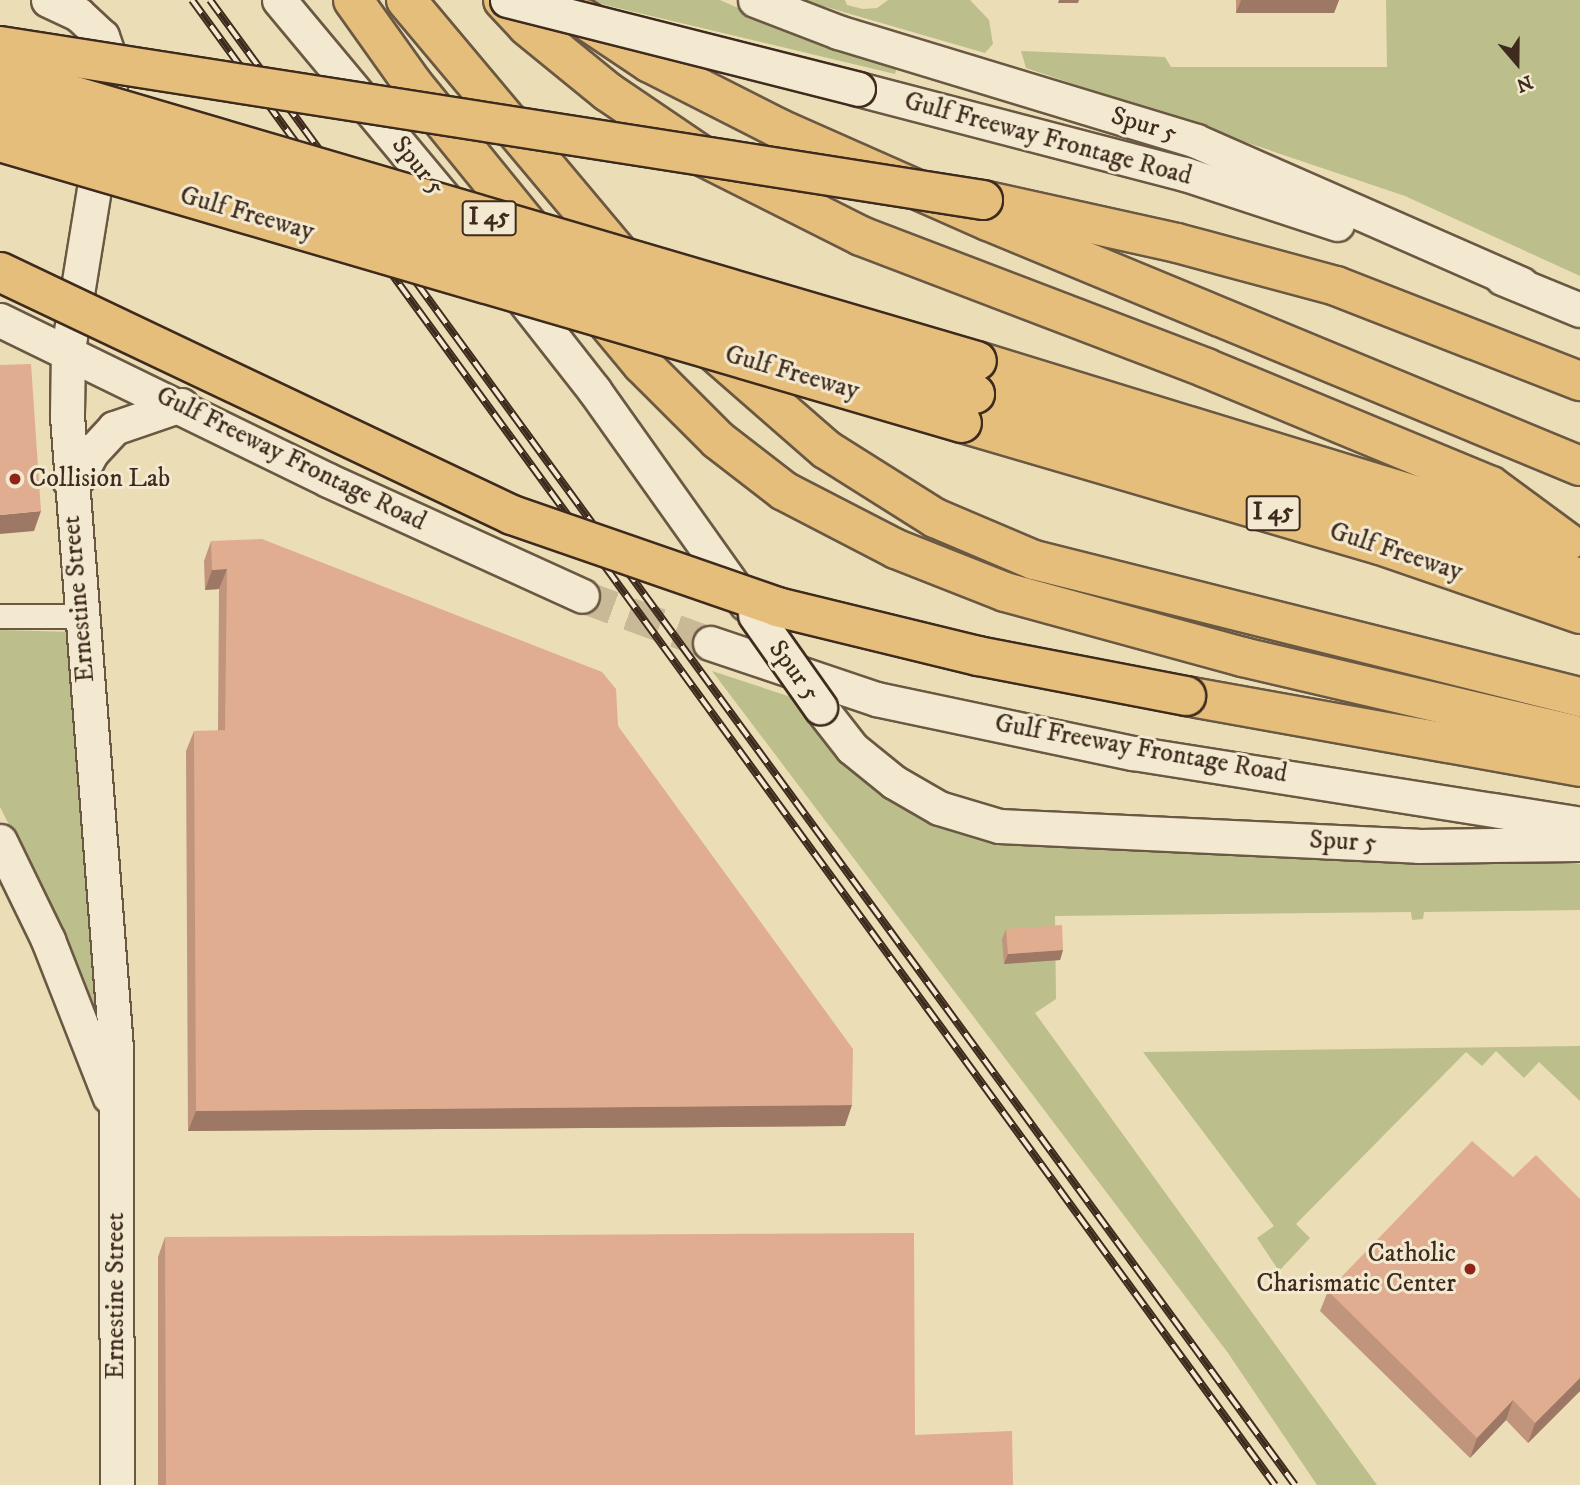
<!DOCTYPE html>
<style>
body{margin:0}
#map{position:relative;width:1580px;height:1485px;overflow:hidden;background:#ebddb6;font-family:"IM FELL DW Pica",serif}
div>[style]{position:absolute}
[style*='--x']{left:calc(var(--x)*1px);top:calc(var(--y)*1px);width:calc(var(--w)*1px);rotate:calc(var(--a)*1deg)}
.green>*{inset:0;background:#bcbf8b}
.secondary-tunnel>*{height:33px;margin-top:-16.5px;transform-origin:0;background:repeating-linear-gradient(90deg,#c9b997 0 33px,transparent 0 50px)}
.roads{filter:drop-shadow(2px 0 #6a5843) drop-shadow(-2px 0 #6a5843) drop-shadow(0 2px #6a5843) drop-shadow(0 -2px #6a5843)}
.street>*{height:23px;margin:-11.5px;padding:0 11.5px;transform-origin:11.5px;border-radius:11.5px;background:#f2e9d0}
.secondary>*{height:33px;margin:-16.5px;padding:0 16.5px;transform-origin:16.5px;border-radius:16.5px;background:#f2e9d0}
.highway>*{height:38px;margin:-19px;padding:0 19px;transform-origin:19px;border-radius:19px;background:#e6be7b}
.rail>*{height:8px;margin-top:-4px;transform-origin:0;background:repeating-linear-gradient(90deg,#f2e9d0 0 16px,#3f2b1d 0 32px);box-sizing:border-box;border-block:2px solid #3f2b1d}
.bridges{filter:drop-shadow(2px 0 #3f2b1d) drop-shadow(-2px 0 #3f2b1d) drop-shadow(0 2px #3f2b1d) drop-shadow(0 -2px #3f2b1d)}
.secondary-bridge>*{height:33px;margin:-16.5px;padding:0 16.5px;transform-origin:16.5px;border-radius:16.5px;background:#f2e9d0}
.highway-bridge>*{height:38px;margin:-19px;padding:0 19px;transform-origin:19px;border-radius:19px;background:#e6be7b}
.wall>*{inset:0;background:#c1957c}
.shaded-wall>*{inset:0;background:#9d7965}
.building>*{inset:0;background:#e0ad90}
.dots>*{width:19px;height:19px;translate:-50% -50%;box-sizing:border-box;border:4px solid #f2e9d0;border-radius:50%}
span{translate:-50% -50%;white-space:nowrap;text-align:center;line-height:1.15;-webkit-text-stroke:6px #f2e9d0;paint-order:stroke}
.shield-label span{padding:2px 5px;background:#f2e9d0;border:2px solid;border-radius:5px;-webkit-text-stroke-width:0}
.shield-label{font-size:24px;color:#3f2b1d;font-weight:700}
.street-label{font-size:26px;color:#3f2b1d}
.poi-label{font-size:26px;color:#3f2b1d}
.left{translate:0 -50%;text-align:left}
.right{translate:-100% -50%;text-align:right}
.north{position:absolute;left:1482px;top:28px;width:70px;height:70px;-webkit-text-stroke:5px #f2e9d0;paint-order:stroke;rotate:160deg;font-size:19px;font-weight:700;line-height:28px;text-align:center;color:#3f2b1d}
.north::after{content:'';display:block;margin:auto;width:24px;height:32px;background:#3f2b1d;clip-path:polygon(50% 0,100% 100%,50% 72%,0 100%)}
</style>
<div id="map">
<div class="green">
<i style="clip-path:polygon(584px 0,720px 0,777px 25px,898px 64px,895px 74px)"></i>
<i style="clip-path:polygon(802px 0,845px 0,847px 5px,863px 9px,877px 8px,888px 0,970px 0,989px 20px,993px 44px,985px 53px)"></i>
<i style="clip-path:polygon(1386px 0,1580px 0,1580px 276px,1405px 196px,1026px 68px,1021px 51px,1165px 57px,1171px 67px,1387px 67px)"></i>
<i style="clip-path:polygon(0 630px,75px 632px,101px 1045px,46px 898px,0 807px)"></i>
<i style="clip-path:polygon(712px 671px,794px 698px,831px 747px,876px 792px,935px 825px,999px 842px,1580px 864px,1580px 910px,1424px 912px,1423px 919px,1412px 920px,1411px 912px,1055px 916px,1056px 999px,1035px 1013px,1377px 1485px,1317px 1485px,1228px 1353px)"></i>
<i style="clip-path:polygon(1580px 1046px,1580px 1101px,1539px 1062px,1524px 1078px,1496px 1051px,1482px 1066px,1466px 1052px,1296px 1224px,1310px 1238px,1279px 1271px,1257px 1238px,1274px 1226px,1143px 1052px)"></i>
</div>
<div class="secondary-tunnel">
<i style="--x:582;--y:596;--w:136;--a:20.2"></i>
</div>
<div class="roads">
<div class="street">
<i style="--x:0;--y:616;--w:81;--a:0"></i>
</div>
<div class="secondary">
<i style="--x:48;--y:0;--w:33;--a:25"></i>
<i style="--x:78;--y:14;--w:33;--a:43"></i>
<i style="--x:102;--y:36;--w:24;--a:71"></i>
<i style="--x:110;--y:59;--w:31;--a:90"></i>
<i style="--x:110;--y:90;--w:263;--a:99.2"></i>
<i style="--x:68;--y:350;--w:66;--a:90.9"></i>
<i style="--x:67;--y:416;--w:634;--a:85.57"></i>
<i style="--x:116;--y:1048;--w:437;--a:89.9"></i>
<i style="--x:279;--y:0;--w:281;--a:50.2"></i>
<i style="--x:755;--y:0;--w:89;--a:21.1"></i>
<i style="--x:838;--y:32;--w:374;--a:16.9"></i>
<i style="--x:1196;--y:141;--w:355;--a:23.7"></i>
<i style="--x:858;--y:89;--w:338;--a:14.6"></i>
<i style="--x:1185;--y:174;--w:160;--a:18.2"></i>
<i style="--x:1502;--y:278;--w:84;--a:22.3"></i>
<i style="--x:511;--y:284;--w:135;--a:51.9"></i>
<i style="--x:594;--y:390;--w:262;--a:54.6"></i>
<i style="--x:0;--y:320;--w:365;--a:26"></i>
<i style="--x:328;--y:480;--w:279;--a:24.5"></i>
<i style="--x:69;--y:480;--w:11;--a:-22"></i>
<i style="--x:79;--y:476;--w:27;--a:-62"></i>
<i style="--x:92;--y:452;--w:33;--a:-47"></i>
<i style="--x:114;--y:428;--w:71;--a:-18.9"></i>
<i style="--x:710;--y:643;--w:175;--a:18.6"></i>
<i style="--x:876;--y:699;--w:263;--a:11.9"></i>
<i style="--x:1133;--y:753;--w:453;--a:9"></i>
<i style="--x:820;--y:707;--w:52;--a:52"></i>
<i style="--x:852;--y:748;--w:54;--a:39"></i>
<i style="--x:894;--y:782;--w:52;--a:30"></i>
<i style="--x:939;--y:808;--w:63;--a:16.7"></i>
<i style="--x:999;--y:826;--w:419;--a:2.7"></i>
<i style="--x:1418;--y:846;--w:162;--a:-0.7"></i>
<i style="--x:0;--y:841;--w:110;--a:64.1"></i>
<i style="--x:48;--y:940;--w:168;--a:68.6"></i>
</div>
<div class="highway">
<i style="--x:353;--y:0;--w:103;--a:54.5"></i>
<i style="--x:413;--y:84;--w:208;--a:50.9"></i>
<i style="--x:406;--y:0;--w:351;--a:50"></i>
<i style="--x:503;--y:0;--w:35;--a:47"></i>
<i style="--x:527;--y:26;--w:104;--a:39.2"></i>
<i style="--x:608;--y:92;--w:114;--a:34.2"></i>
<i style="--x:702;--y:156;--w:178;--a:26.7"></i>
<i style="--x:861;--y:236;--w:369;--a:20.9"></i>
<i style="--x:1206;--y:368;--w:308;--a:22.5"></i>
<i style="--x:1491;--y:486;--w:94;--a:36.4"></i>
<i style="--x:584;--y:19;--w:79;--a:33.7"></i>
<i style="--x:650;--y:63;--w:144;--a:26.9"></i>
<i style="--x:778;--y:128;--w:230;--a:23.9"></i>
<i style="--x:988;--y:221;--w:641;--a:22.48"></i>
<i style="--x:983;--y:200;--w:199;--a:12.5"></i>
<i style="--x:1177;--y:243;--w:165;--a:15.1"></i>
<i style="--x:1336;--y:286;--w:262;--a:21.3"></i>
<i style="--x:593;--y:305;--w:77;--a:50.3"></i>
<i style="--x:642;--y:364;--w:107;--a:45"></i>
<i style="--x:718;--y:440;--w:83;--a:37.7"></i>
<i style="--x:784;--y:491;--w:126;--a:27.4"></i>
<i style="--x:896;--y:549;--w:117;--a:21.5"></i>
<i style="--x:1005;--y:592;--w:247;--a:15.3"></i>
<i style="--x:1243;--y:657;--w:346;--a:13.2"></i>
<i style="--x:703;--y:342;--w:164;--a:41.1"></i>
<i style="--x:827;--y:450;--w:128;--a:32.2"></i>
<i style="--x:935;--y:518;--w:108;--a:23"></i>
<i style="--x:1034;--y:560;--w:563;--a:14.09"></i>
<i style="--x:977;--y:361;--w:590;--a:17.05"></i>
<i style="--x:975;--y:394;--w:401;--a:16.4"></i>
<i style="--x:1360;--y:507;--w:231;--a:17.9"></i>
<i style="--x:962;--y:423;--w:435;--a:16.3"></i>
<i style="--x:1380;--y:545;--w:212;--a:19"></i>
<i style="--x:1186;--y:696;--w:400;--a:10.2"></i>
</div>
</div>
<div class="rail">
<i style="--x:192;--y:0;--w:1838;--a:53.9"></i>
<i style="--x:210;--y:0;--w:1839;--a:53.85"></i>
</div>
<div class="bridges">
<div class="secondary-bridge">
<i style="--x:507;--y:0;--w:362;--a:14.2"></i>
<i style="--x:755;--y:615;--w:113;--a:54.8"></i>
</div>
<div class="highway-bridge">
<i style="--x:0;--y:46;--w:995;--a:8.9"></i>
<i style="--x:0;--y:74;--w:1018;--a:16.37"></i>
<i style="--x:0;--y:112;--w:1015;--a:16.13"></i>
<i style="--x:0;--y:142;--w:1002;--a:16.28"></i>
<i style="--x:0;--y:272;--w:567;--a:25.39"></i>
<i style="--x:512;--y:515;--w:281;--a:19.1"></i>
<i style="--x:777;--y:607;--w:207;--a:13.7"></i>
<i style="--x:978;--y:656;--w:212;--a:10.9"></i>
</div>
</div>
<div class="wall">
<i style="clip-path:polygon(1236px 0,1339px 0,1334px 13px,1236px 13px)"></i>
<i style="clip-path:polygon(211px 541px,618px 726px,845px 1126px,188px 1131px,186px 751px,194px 731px,218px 731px,219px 589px,205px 590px,204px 561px)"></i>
<i style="clip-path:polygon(1006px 929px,1063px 950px,1060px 960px,1004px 964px,1002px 939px)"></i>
<i style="clip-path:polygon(1513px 1177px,1580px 1199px,1580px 1391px,1528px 1443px,1506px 1420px,1470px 1458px,1320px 1311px,1328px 1291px)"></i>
<i style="clip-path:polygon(165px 1237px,915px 1435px,1013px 1485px,158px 1485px,158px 1257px)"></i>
</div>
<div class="shaded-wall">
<i style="clip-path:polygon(1059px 0,1079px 0,1078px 3px,1058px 3px)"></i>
<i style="clip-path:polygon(1241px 0,1339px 0,1334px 13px,1236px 13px)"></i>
<i style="clip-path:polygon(41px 511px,34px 531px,0 534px,0 515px)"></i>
<i style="clip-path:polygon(227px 569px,219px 589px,205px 590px,212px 570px)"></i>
<i style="clip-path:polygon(1063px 950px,1060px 960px,1004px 964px,1008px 954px)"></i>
<i style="clip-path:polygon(852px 1105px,845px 1126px,188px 1131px,196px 1111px)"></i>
<i style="clip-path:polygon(1580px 1378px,1580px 1391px,1528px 1443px,1535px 1423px)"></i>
<i style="clip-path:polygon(1513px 1400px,1506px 1420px,1470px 1458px,1477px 1438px)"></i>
</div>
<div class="building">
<i style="clip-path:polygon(31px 364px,41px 511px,0 515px,0 365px)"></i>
<i style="clip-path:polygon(262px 539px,602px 672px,616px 689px,618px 726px,853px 1049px,852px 1105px,196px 1111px,194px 731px,225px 730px,227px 569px,212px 570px,211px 541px)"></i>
<i style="clip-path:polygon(1062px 925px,1063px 950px,1008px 954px,1006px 929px)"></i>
<i style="clip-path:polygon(1472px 1141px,1513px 1177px,1536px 1155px,1580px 1199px,1580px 1378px,1535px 1423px,1513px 1400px,1477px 1438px,1328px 1291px)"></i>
<i style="clip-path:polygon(914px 1233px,915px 1435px,1012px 1431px,1013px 1485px,166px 1485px,165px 1237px)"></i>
</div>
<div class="dots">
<i style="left:15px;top:479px;background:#8f2418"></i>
<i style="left:1470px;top:1269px;background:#8f2418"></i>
</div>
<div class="shield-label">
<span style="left:489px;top:218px">I 45</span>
<span style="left:1273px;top:513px">I 45</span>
</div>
<div class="street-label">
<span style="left:1144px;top:125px;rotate:17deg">Spur 5</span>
<span style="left:1048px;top:139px;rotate:15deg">Gulf Freeway Frontage Road</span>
<span style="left:418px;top:166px;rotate:51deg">Spur 5</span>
<span style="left:247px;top:214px;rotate:16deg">Gulf Freeway</span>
<span style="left:792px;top:373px;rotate:16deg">Gulf Freeway</span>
<span style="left:291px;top:459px;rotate:26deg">Gulf Freeway Frontage Road</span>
<span style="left:1396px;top:552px;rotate:18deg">Gulf Freeway</span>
<span style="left:79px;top:599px;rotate:-95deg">Ernestine Street</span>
<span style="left:794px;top:671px;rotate:54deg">Spur 5</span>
<span style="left:1141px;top:749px;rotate:10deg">Gulf Freeway Frontage Road</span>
<span style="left:1343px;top:842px;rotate:3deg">Spur 5</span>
<span style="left:116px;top:1296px;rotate:-90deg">Ernestine Street</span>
</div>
<div class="poi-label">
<span class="left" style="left:29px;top:479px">Collision Lab</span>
<span class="right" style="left:1456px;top:1269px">Catholic<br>Charismatic Center</span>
</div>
<div class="north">N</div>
</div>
